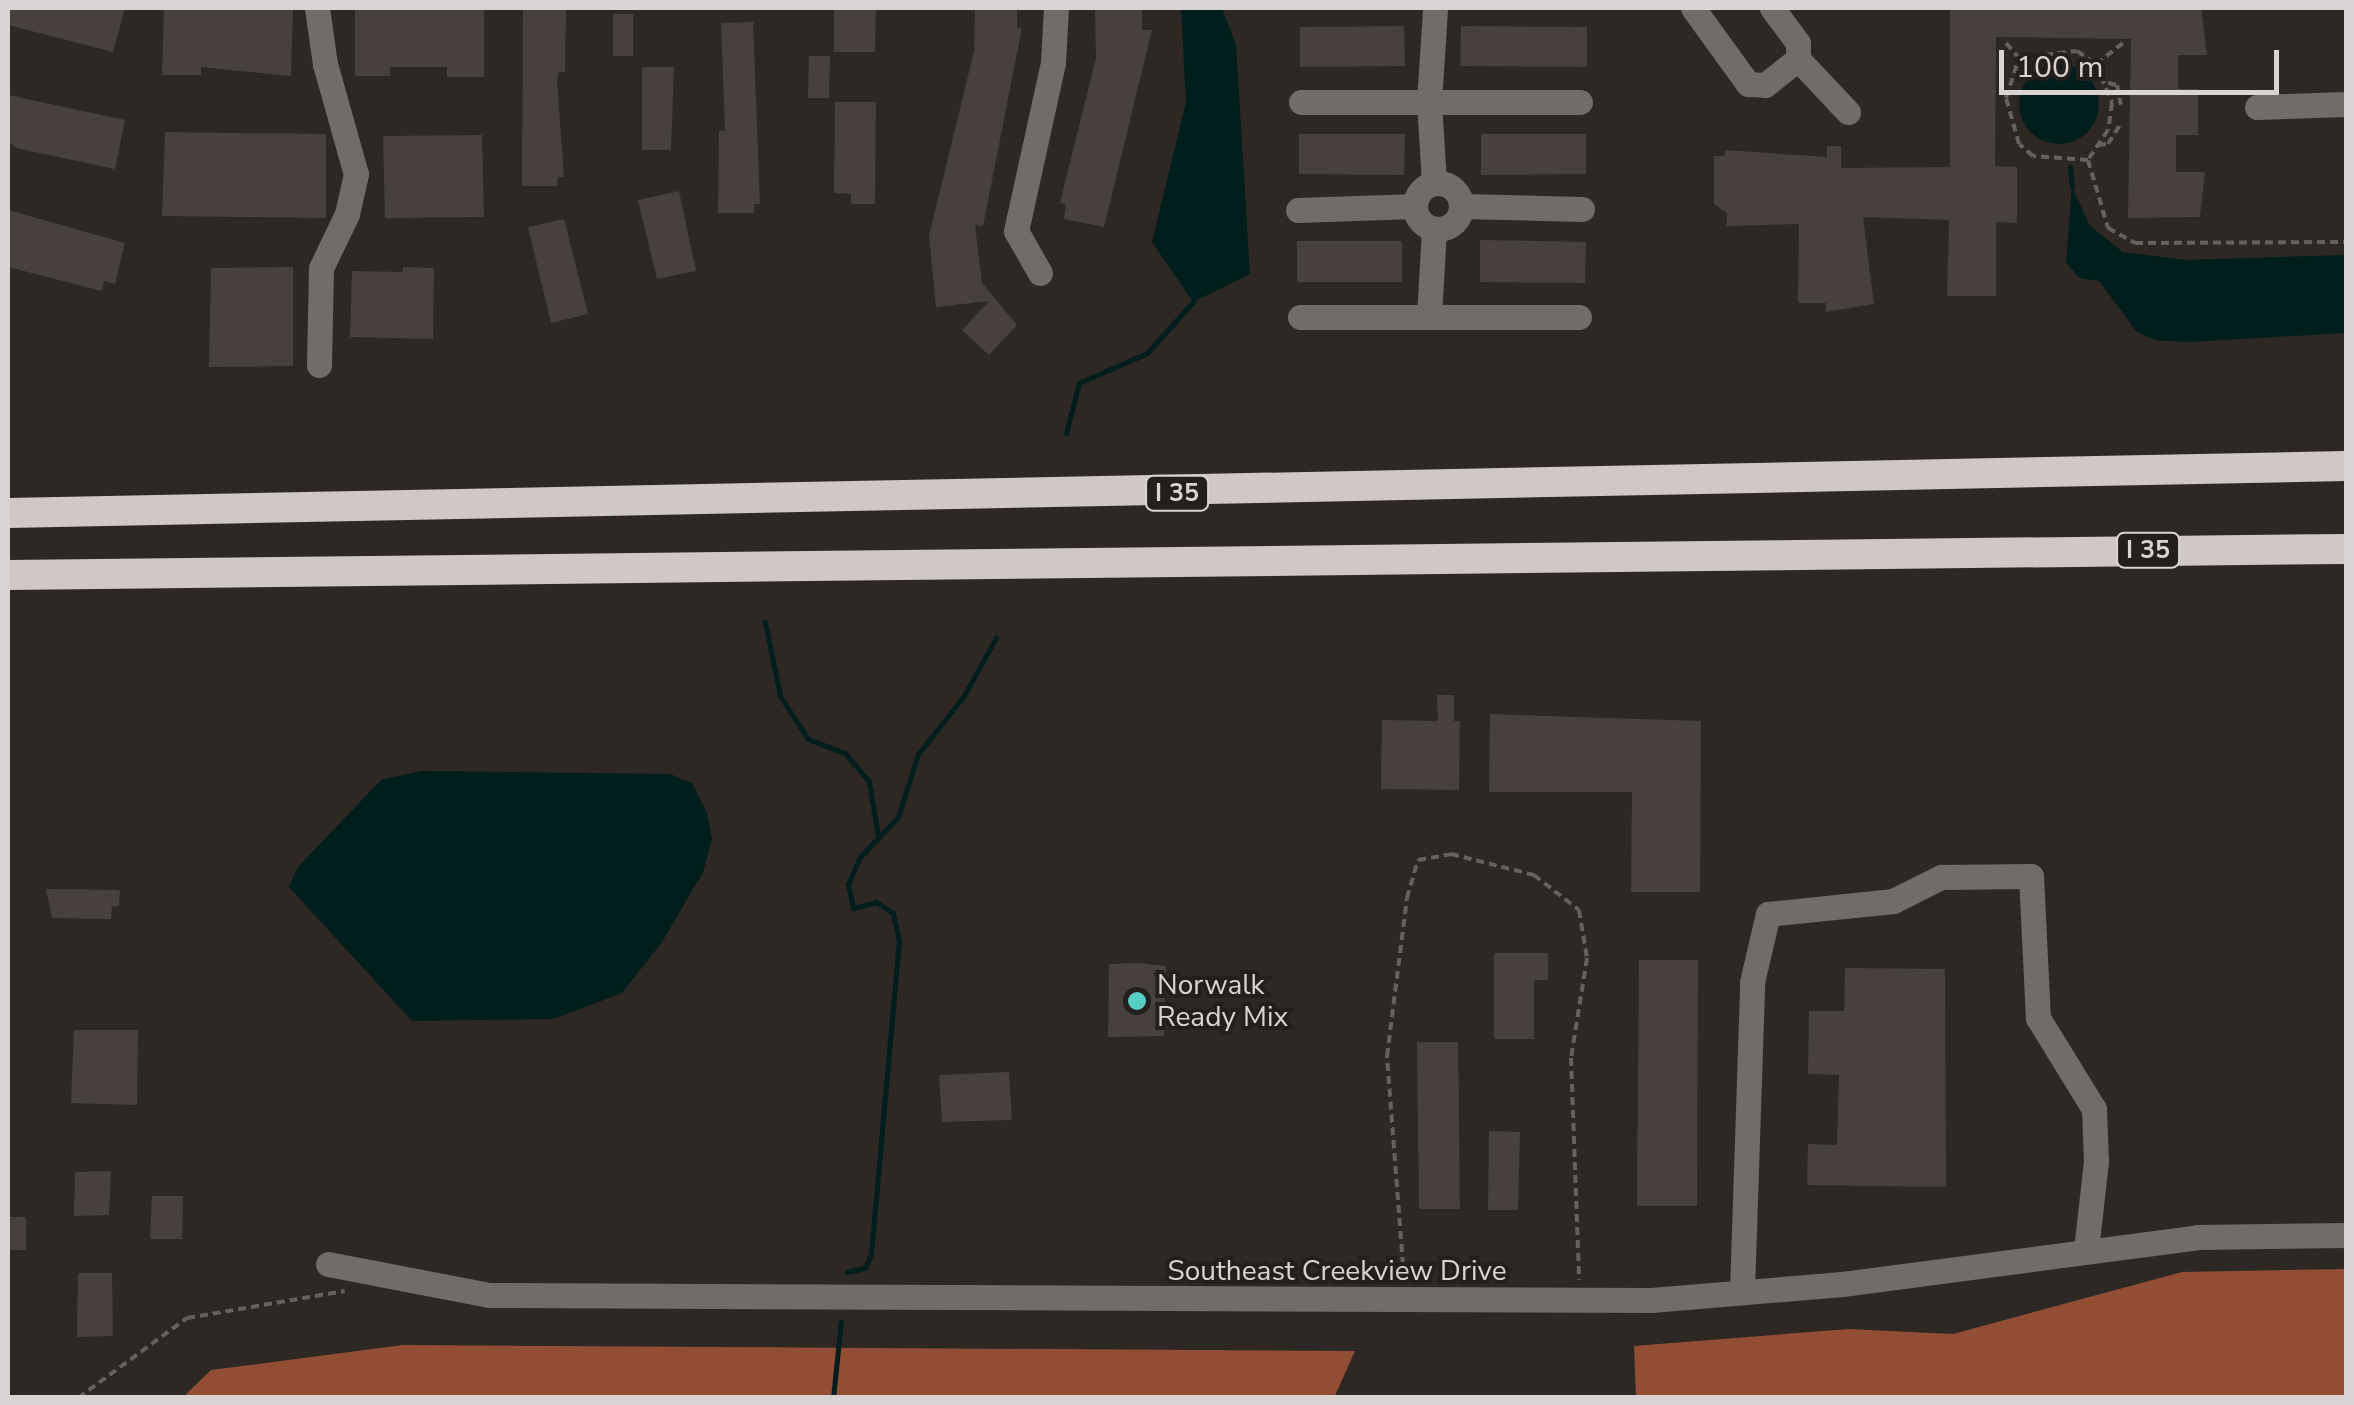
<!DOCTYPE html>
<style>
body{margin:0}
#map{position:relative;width:2354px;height:1405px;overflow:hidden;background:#2e2825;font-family:"Nunito Sans",sans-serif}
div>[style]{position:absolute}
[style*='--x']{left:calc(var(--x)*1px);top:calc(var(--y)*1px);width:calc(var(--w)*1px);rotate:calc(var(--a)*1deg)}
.forest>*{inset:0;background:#914e34}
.water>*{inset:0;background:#001e1b}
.round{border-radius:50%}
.stream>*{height:5px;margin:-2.5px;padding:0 2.5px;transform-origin:2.5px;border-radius:2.5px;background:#001e1b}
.building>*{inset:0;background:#47403d}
.path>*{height:4px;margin-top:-2px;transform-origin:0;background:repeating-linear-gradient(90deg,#66605e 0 8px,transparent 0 13px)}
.minor>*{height:25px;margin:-12.5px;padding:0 12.5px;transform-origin:12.5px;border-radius:12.5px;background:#6f6c6a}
.minor>.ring{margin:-12.5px;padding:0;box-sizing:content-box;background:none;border:25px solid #6f6c6a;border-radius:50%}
.highway>*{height:30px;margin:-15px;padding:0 15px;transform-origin:15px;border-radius:15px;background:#d1c8c5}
.dots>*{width:28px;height:28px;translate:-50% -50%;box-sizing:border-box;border:5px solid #241e1c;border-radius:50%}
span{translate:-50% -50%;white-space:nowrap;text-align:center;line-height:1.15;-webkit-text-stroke:8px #241e1c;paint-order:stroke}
.shield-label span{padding:2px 8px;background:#241e1c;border:2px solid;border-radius:8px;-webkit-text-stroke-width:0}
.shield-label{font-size:25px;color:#d9d4d3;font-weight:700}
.poi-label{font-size:28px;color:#d9d4d3}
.left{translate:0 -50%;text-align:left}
.street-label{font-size:28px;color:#d9d4d3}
.frame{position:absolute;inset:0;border:10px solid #d9d4d3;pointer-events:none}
.scale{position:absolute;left:1999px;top:50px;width:280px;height:45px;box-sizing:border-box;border:5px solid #d9d4d3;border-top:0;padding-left:12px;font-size:30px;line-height:35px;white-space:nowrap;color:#d9d4d3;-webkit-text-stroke:8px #241e1c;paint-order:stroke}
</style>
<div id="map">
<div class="forest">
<i style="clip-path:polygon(2346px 1269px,2346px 1397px,1636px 1397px,1634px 1346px,1849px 1329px,1953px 1334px,2182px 1272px)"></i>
<i style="clip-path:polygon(403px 1345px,1355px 1351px,1334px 1398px,183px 1397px,211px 1370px)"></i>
</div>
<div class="water">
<i style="clip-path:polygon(1181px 8px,1222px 8px,1236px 45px,1250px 274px,1193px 302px,1152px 242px,1186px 102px)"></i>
<i class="round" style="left:2019px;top:64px;width:80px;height:80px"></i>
<i style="clip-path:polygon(2072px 187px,2090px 226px,2123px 252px,2185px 260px,2346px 255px,2346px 333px,2189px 342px,2155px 340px,2137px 332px,2099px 281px,2079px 278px,2066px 262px)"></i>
<i style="clip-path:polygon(421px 771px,670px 774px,692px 783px,707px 813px,712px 839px,703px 872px,662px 942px,622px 993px,553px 1019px,412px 1021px,289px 887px,297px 868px,381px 780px)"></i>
</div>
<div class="stream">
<i style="--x:2070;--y:167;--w:20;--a:84"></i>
<i style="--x:1066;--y:433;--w:52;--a:-75.4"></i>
<i style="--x:1079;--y:383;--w:74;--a:-23.8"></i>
<i style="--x:1147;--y:353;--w:69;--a:-48"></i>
<i style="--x:765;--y:622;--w:76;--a:78.5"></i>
<i style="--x:780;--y:696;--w:51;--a:56.9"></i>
<i style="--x:808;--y:739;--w:40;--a:21"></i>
<i style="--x:845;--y:753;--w:38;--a:50"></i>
<i style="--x:869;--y:782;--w:55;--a:80.5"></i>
<i style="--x:847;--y:1272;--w:18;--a:-13"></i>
<i style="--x:865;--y:1268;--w:15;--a:-67"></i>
<i style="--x:871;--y:1254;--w:315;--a:-84.9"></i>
<i style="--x:899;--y:940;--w:28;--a:-103"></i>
<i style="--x:893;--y:913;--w:20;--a:-147"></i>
<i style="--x:876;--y:902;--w:24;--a:165"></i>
<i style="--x:853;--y:908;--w:25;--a:-102"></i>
<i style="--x:848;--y:884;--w:30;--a:-66"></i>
<i style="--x:860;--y:857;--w:55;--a:-46.5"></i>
<i style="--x:898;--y:817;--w:66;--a:-72.4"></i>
<i style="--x:918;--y:754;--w:73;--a:-51.7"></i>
<i style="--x:963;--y:697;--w:68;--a:-60.8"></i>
<i style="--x:833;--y:1398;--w:77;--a:-84.1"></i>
</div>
<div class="building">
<i style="clip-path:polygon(8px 8px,125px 8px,113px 52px,8px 25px)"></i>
<i style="clip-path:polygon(164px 8px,293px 8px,291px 76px,201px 67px,201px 75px,162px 75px)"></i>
<i style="clip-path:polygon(355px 8px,484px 8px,484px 77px,447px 77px,447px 67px,390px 67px,390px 76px,355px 76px)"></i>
<i style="clip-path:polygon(523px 8px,566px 9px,565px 72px,559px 72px,557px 81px,564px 177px,558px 177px,557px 186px,522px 186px)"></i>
<i style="clip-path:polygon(834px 8px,876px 8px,875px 52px,834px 52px)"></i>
<i style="clip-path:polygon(975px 8px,1017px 8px,1017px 28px,1022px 28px,983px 226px,975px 225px,982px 283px,1017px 325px,989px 355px,962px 330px,989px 301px,936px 307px,929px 236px,974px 51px)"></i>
<i style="clip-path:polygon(1095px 8px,1142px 8px,1142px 30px,1152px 30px,1104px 227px,1064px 219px,1066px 204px,1060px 203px,1096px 58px)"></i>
<i style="clip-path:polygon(1950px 8px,2201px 8px,2207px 55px,2178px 55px,2178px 89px,2198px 89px,2198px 135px,2176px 135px,2176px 172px,2205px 172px,2200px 217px,2128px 218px,2131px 39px,1996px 37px,1995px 166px,2017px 167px,2017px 223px,1996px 222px,1996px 296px,1947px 296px,1949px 220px,1863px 217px,1874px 304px,1826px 312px,1826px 303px,1798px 303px,1799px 224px,1727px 226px,1727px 213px,1714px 204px,1714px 156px,1725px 156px,1725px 150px,1827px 157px,1827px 146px,1841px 146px,1841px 168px,1950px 167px)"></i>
<i style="clip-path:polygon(613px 14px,633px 14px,633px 56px,613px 56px)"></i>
<i style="clip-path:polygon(753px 22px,760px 204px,754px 204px,754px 213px,718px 213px,719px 131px,725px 131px,721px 23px)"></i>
<i style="clip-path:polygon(1404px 26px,1405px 66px,1300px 67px,1300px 27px)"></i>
<i style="clip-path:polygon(1461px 26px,1587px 27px,1587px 67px,1460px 66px)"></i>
<i style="clip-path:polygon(809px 56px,830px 56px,829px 98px,808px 98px)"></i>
<i style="clip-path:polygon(642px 67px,674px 67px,671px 150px,642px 150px)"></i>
<i style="clip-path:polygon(8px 95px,125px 120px,115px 169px,16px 148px,8px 141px)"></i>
<i style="clip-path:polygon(835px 102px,876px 102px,875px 204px,851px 204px,851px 194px,834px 193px)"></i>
<i style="clip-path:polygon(165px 132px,326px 134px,326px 218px,162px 216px)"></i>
<i style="clip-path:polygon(1299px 134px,1405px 134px,1404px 175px,1299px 174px)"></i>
<i style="clip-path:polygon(1481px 134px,1586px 134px,1586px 174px,1481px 175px)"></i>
<i style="clip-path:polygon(482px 135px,484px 217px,385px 218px,383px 136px)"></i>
<i style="clip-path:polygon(679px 191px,696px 271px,657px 279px,638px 200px)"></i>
<i style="clip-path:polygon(8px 210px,125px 243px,115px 284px,104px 281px,102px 291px,8px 267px)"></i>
<i style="clip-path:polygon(564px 219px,588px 314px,551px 323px,528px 227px)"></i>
<i style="clip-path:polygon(1480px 240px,1586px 242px,1585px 283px,1480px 282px)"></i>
<i style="clip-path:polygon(1297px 241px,1402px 241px,1402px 282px,1297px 282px)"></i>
<i style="clip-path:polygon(293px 267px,293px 366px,209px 367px,211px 268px)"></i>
<i style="clip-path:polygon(403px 267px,434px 268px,433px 339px,350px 337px,352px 271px,403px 272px)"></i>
<i style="clip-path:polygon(1437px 695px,1454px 695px,1454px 721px,1460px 721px,1459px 790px,1381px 789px,1382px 720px,1438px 721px)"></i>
<i style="clip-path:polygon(1490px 714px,1701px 721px,1700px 892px,1631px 892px,1632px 792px,1489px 792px)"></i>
<i style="clip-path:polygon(46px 889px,120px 890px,119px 906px,112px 906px,111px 919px,52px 918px)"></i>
<i style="clip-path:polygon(1494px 953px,1548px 953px,1548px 980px,1534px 980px,1534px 1039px,1494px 1039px)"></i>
<i style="clip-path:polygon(1639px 960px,1698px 960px,1697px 1206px,1637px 1206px)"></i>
<i style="clip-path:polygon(1138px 963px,1166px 966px,1164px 1036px,1108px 1037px,1109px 964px)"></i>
<i style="clip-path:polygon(1845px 968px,1945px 969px,1946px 1187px,1807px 1185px,1808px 1144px,1837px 1145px,1839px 1075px,1808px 1074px,1809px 1011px,1844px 1011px)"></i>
<i style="clip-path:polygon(74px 1030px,138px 1030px,137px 1105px,71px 1103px)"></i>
<i style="clip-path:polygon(1417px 1042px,1458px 1042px,1460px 1209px,1419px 1209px)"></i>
<i style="clip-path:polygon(1009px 1072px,1012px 1120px,942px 1122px,939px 1075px)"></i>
<i style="clip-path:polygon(1489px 1131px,1520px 1132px,1518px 1210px,1488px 1210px)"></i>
<i style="clip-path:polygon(111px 1171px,109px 1215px,74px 1216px,75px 1172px)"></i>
<i style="clip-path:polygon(152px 1196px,183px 1196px,182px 1239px,150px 1239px)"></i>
<i style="clip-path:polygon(8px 1217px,26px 1217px,26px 1250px,8px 1250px)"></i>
<i style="clip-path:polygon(78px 1273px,112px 1273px,113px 1336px,77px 1337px)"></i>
</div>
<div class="path">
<i style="--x:2006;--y:43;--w:20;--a:49"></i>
<i style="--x:2019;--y:58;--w:58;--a:-6.9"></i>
<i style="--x:2077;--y:51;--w:23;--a:34"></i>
<i style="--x:2096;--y:64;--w:42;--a:67.7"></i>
<i style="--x:2112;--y:103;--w:27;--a:98"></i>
<i style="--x:2108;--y:130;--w:36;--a:124"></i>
<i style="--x:2088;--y:160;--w:55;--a:-175.8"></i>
<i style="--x:2033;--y:156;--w:18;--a:-139"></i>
<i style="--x:2019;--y:144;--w:48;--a:-105.8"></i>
<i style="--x:2006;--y:98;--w:42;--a:-72"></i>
<i style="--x:2096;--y:64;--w:36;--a:-38"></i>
<i style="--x:2108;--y:83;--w:9;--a:13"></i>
<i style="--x:2117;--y:85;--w:20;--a:79"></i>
<i style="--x:2098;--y:145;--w:10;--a:-6"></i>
<i style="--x:2108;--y:144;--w:22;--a:-58"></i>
<i style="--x:2088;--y:160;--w:71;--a:73.6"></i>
<i style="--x:2108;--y:228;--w:31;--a:29"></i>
<i style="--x:2135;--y:243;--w:211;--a:-0.3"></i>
<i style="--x:1404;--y:1278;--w:223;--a:-94.4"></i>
<i style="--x:1387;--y:1056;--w:159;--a:-82.8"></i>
<i style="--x:1407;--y:898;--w:40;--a:-74"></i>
<i style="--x:1418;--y:860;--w:34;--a:-10"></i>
<i style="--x:1451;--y:854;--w:86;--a:14.2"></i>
<i style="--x:1534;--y:875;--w:57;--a:37.9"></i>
<i style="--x:1579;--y:910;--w:49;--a:80.5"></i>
<i style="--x:1587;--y:958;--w:101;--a:99.1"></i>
<i style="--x:1571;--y:1058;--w:222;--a:87.9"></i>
<i style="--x:78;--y:1398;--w:135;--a:-36.3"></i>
<i style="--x:187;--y:1318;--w:160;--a:-9.7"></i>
</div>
<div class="minor">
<i style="--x:317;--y:8;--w:57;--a:81.9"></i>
<i style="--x:325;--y:64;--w:114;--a:74.3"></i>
<i style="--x:356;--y:174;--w:41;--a:102.7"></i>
<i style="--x:347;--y:214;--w:60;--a:115.7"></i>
<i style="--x:321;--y:268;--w:97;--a:91.2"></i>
<i style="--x:1693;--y:8;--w:94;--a:54.1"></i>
<i style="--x:1748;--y:84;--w:17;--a:3"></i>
<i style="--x:1765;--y:85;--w:42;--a:-38.2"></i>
<i style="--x:1798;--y:59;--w:16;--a:-90"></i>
<i style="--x:1798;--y:43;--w:44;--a:-126.6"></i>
<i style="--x:1798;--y:59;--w:73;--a:46.7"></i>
<i style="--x:1301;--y:102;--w:279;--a:0"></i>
<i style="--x:2257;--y:107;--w:89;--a:-1.9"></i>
<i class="ring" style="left:1415px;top:183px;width:21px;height:21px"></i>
<i style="--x:1434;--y:183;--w:81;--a:-93.5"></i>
<i style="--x:1429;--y:102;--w:94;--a:-86.3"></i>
<i style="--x:1461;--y:206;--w:121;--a:1.4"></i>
<i style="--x:1298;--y:210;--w:117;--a:-2"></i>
<i style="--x:1040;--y:273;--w:48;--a:-119.7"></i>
<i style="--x:1016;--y:231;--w:172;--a:-77.6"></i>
<i style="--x:1053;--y:63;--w:55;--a:-86.9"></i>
<i style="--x:1429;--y:316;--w:87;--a:-86.7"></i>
<i style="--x:1300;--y:317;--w:279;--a:0"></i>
<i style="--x:328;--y:1264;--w:164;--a:10.9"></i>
<i style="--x:489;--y:1295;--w:1162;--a:0.25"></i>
<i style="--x:1651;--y:1300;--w:192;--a:-4.8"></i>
<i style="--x:1842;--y:1284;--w:358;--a:-7.5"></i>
<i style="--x:2197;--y:1237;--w:149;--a:-0.8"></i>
<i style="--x:1742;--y:1291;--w:309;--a:-88.1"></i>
<i style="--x:1752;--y:982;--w:70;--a:-76.8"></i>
<i style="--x:1768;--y:914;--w:126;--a:-5.9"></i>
<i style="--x:1893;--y:901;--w:54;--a:-26.6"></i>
<i style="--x:1941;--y:877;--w:90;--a:-0.6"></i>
<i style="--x:2031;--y:876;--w:142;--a:87.2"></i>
<i style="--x:2038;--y:1018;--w:107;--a:58.4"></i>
<i style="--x:2094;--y:1109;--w:52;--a:87.8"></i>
<i style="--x:2096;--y:1161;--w:90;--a:96.4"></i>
</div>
<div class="highway">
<i style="--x:8;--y:513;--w:2338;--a:-1.15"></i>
<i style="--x:8;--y:575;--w:2338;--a:-0.64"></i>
</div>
<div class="dots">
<i style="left:1137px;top:1001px;background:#57cec2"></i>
</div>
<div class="shield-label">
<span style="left:1177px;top:493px">I 35</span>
<span style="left:2148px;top:550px">I 35</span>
</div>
<div class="poi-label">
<span class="left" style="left:1157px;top:1001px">Norwalk<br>Ready Mix</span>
</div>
<div class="street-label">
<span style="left:1337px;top:1271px">Southeast Creekview Drive</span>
</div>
<div class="frame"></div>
<div class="scale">100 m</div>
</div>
